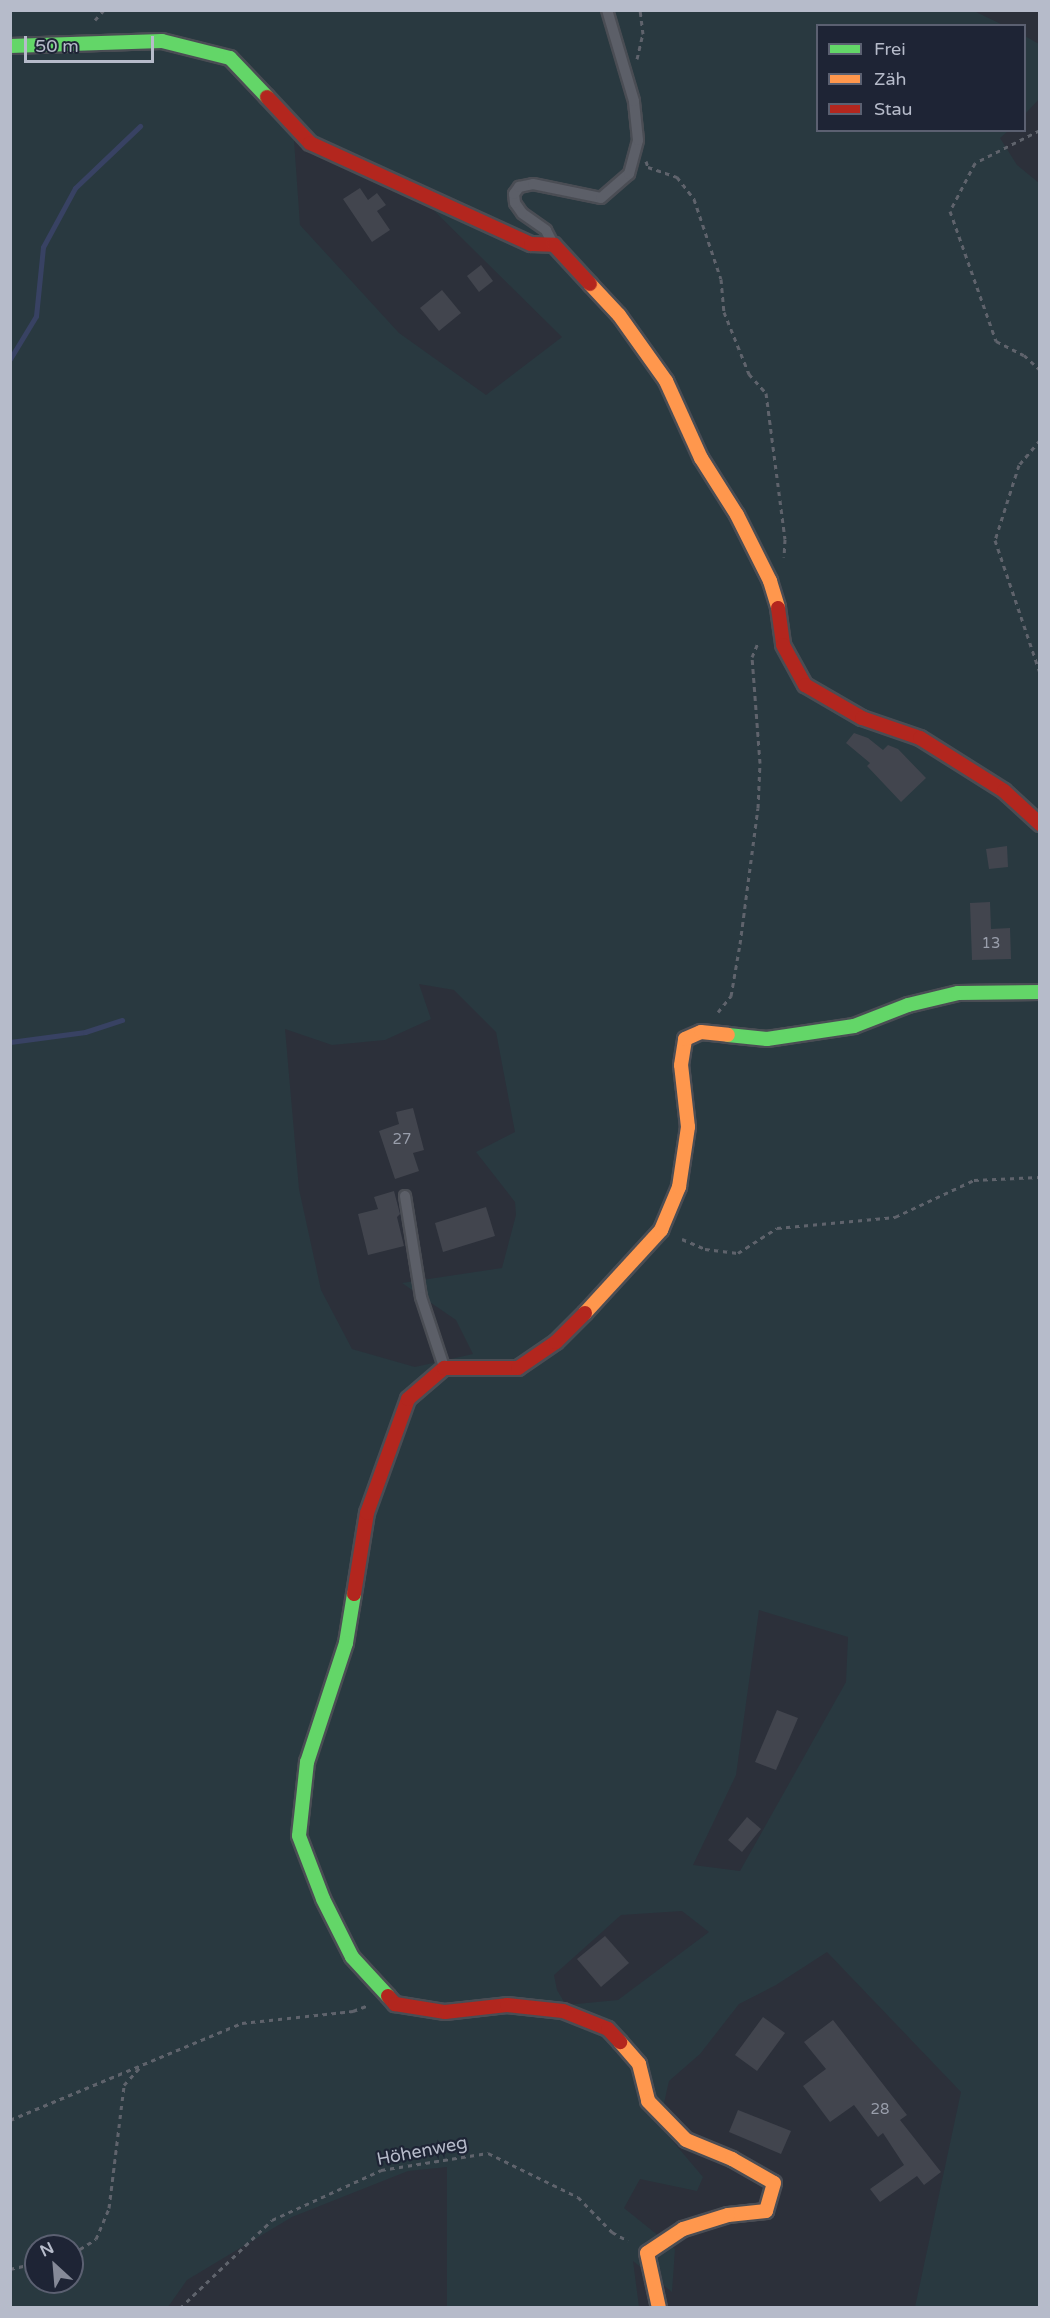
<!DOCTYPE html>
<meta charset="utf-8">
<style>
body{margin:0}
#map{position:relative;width:1050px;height:2318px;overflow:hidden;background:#2c303a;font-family:"Varela Round",sans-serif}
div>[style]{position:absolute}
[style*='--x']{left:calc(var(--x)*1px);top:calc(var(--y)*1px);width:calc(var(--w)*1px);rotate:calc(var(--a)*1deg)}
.green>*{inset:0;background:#293940}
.stream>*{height:5px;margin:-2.5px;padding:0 2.5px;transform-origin:2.5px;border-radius:2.5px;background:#384263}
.building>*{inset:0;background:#42454e}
.path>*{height:3px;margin-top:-1.5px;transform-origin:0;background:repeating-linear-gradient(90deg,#5f636c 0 4.5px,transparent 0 9px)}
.roads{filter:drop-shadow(2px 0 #4a4d54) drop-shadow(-2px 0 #4a4d54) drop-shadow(0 2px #4a4d54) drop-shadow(0 -2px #4a4d54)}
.lane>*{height:10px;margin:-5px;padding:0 5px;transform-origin:5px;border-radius:5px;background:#5c5f68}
.fast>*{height:14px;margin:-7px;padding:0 7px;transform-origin:7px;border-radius:7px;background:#63d668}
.slow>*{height:14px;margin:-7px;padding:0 7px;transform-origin:7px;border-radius:7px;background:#ff974d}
.jam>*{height:14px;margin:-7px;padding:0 7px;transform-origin:7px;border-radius:7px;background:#b3261e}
span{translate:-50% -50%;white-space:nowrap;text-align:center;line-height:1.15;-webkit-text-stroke:4.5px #1e2435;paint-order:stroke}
.number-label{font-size:15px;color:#999eab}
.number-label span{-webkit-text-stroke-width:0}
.street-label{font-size:18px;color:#b6bbca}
.frame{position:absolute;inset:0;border:12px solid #b6bbca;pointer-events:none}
.legend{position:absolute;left:816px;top:24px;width:210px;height:108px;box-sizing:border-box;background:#1e2435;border:2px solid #5b6071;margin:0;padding:8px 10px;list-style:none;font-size:18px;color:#b6bbca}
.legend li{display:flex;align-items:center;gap:12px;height:30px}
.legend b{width:30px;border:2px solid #5b6071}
.north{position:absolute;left:24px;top:2234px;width:60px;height:60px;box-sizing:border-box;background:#1e2435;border:2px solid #5b6071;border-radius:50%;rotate:334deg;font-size:16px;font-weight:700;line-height:24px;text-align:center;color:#b6bbca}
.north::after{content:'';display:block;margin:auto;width:21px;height:27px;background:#868a98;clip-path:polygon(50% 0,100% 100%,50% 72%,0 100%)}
.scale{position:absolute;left:24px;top:36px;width:130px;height:27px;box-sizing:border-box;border:3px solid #b6bbca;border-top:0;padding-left:8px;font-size:18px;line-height:21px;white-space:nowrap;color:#b6bbca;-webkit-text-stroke:4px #1e2435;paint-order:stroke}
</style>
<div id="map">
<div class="green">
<i style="clip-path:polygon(evenodd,11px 11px,974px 11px,1003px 25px,818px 26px,818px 130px,1008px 131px,1000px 138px,1017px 165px,1039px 183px,1039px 2307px,915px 2307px,961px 2092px,827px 1952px,776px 1985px,739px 2004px,700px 2054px,669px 2081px,659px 2125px,703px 2177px,697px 2191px,640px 2179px,624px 2208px,675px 2249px,672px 2292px,633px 2261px,639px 2307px,447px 2307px,447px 2167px,408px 2171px,292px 2217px,187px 2280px,168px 2307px,11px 2307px,11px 11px,293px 126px,401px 178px,562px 337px,486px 395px,399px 333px,300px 225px,293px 126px,11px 11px,419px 984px,454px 990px,496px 1032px,515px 1132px,476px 1152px,515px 1202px,516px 1215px,502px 1268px,402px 1283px,456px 1320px,473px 1354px,415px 1367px,352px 1349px,321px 1290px,299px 1189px,285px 1029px,332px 1045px,385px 1040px,431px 1019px,419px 984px,11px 11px,759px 1610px,848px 1637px,846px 1682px,740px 1871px,693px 1865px,736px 1775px,759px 1610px,11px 11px,682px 1911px,709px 1932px,618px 2000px,566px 2005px,557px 1990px,554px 1975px,621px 1915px,682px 1911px,11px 11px,36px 2246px,72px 2246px,72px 2282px,36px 2282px,36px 2246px)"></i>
<i style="clip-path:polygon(1025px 36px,1039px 44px,1040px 98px,1025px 114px)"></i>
</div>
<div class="stream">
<i style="--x:10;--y:359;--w:50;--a:-58.8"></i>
<i style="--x:36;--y:316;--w:69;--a:-84.2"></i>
<i style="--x:43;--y:247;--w:67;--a:-61.5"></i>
<i style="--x:75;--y:188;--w:90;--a:-43.6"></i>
<i style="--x:10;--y:1042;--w:76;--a:-7.6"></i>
<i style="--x:85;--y:1032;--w:39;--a:-18"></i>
</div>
<div class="building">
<i style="clip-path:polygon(360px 188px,368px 200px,377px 193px,386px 205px,377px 211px,390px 230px,372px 242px,343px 199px)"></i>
<i style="clip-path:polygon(481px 265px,493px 281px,479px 292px,467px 276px)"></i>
<i style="clip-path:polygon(442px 290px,461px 313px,439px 331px,420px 308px)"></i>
<i style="clip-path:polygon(854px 733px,868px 738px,883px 750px,888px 745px,898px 749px,926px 778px,901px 802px,867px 766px,870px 763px,846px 743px)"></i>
<i style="clip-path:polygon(1007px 846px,1008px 867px,989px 869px,986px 849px)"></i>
<i style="clip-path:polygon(990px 902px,991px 929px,1010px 928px,1011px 959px,972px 960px,970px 903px)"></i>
<i style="clip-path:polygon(413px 1108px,424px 1150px,413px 1153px,419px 1171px,395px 1179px,379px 1131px,399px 1124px,396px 1112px)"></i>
<i style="clip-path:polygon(394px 1191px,400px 1214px,397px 1217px,404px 1246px,368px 1255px,358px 1214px,378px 1209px,374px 1197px)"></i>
<i style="clip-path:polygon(486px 1207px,495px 1236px,443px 1252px,435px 1223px)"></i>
<i style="clip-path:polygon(777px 1710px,798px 1718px,776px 1770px,755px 1762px)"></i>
<i style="clip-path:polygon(747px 1817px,761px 1829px,742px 1852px,728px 1840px)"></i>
<i style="clip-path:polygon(605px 1936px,629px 1963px,601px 1987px,577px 1959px)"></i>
<i style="clip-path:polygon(763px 2017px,785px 2033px,757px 2071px,735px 2055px)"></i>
<i style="clip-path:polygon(833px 2020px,907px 2115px,900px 2120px,941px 2172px,924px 2185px,917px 2176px,880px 2202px,870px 2189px,904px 2165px,883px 2133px,878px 2137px,854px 2105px,830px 2122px,803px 2086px,826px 2069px,804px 2042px)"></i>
<i style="clip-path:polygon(738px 2110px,791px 2131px,781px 2154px,729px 2132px)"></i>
</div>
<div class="path">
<i style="--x:95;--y:20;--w:13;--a:-48"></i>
<i style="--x:637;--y:59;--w:26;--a:-77"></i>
<i style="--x:643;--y:34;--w:24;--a:-97"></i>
<i style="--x:1040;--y:130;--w:73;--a:153.1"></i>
<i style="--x:975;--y:163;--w:54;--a:117.5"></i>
<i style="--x:950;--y:211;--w:138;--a:70.5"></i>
<i style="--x:996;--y:341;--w:31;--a:27"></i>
<i style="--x:1024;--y:355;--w:22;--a:43"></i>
<i style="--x:646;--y:161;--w:6;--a:72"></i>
<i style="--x:648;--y:167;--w:31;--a:19"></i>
<i style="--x:677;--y:177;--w:28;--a:52"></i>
<i style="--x:694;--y:199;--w:84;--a:71.4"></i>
<i style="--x:721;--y:279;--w:33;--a:85"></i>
<i style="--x:724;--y:312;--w:67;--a:68"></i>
<i style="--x:749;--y:374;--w:25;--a:48"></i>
<i style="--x:766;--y:393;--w:147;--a:82.6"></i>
<i style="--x:785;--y:539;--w:18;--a:93"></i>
<i style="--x:1040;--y:440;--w:33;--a:130"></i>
<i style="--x:1019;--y:465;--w:79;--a:107.7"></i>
<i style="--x:995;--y:540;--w:140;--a:71.3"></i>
<i style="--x:718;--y:1012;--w:21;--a:-51"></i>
<i style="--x:731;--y:996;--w:53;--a:-80.2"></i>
<i style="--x:740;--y:944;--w:137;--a:-82.5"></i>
<i style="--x:758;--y:808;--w:45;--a:-87.5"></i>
<i style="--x:760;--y:763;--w:106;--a:-94.3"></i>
<i style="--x:752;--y:657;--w:15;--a:-67"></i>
<i style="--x:682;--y:1239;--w:25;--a:23"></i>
<i style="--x:705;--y:1249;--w:33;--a:7"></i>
<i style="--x:738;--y:1253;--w:46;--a:-32.7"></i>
<i style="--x:777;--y:1228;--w:119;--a:-5.3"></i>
<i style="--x:895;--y:1217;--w:87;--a:-25.1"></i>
<i style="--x:974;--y:1180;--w:66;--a:-2.6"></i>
<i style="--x:10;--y:2120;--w:251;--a:-22.7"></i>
<i style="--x:242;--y:2023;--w:112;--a:-6.2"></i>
<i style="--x:353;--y:2011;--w:14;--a:-21"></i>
<i style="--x:72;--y:2254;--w:28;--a:-32"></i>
<i style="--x:96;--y:2239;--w:34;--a:-67"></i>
<i style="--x:109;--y:2208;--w:124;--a:-83"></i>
<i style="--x:124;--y:2085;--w:24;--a:-48"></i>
<i style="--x:10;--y:2269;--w:27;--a:-13"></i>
<i style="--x:180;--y:2308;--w:127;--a:-43.7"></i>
<i style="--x:272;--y:2220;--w:120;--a:-24.6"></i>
<i style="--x:381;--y:2170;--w:108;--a:-9"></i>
<i style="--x:488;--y:2153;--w:100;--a:26.1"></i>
<i style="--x:578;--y:2197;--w:49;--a:45.8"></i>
<i style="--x:612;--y:2232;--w:18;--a:29"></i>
</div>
<div class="roads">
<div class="lane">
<i style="--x:552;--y:242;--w:13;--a:-117"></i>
<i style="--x:546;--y:230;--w:29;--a:-145"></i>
<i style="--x:522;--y:213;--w:12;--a:-125"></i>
<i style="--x:515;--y:203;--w:9;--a:-96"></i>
<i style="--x:514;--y:194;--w:9;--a:-54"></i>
<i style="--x:519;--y:187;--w:14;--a:-12"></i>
<i style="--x:533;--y:184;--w:69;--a:11.6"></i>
<i style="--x:601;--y:198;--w:37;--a:-41"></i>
<i style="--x:629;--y:174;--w:35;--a:-75"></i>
<i style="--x:638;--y:140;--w:39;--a:-96"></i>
<i style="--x:634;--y:101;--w:95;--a:-106.5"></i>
<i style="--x:405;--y:1196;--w:102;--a:81"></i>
<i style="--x:421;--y:1297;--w:74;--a:71.8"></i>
</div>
<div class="fast">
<i style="--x:10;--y:46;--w:152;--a:-1.9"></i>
<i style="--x:162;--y:41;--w:70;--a:14"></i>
<i style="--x:230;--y:58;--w:54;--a:46.5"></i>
<i style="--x:728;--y:1035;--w:39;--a:6"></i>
<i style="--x:767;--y:1039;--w:88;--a:-8.5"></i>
<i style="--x:854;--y:1026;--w:58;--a:-21.3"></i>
<i style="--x:908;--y:1005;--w:51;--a:-13.5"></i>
<i style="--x:958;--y:993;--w:82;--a:-0.7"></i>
<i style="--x:354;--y:1594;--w:50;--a:99.3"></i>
<i style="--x:346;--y:1643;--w:125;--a:108.1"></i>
<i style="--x:307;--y:1762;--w:74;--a:96.2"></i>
<i style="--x:299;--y:1836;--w:67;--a:69.1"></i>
<i style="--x:323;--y:1899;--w:65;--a:63.4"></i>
<i style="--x:352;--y:1957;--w:53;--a:47.3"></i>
</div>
<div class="slow">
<i style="--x:590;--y:284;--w:42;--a:46.9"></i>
<i style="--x:619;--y:315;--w:81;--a:54.5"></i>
<i style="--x:666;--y:381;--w:85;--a:65.6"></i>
<i style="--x:701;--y:458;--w:67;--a:57.7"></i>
<i style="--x:737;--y:515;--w:74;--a:63.4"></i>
<i style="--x:770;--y:581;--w:28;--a:73"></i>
<i style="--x:585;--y:1313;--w:113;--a:-47.5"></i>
<i style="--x:661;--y:1230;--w:47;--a:-67.3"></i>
<i style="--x:679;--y:1187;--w:61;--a:-81.5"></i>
<i style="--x:688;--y:1127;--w:62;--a:-96.4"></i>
<i style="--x:681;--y:1065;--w:26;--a:-81"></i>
<i style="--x:685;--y:1039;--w:17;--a:-24"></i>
<i style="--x:701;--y:1032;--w:27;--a:6"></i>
<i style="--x:620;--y:2042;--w:29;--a:49"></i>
<i style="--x:639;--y:2064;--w:38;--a:76"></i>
<i style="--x:648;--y:2101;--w:54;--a:45.7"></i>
<i style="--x:686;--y:2140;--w:50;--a:22.4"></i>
<i style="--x:732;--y:2159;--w:48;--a:29.7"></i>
<i style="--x:774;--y:2183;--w:29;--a:106"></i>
<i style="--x:766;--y:2211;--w:38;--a:174"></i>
<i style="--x:728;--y:2215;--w:47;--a:162.7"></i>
<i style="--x:683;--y:2229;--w:43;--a:146.3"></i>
<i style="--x:647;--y:2253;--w:56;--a:77.7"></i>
</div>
<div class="jam">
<i style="--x:267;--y:97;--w:63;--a:46.9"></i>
<i style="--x:310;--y:143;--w:243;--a:24.6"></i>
<i style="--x:531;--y:244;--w:23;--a:2"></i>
<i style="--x:554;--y:245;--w:53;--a:47.3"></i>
<i style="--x:778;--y:608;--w:37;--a:82"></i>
<i style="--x:783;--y:645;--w:46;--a:61.2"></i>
<i style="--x:805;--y:685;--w:66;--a:30.1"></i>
<i style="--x:862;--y:718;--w:61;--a:19"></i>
<i style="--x:920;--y:738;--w:99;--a:32.2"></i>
<i style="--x:1004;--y:791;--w:49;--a:42.5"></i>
<i style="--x:354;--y:1594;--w:82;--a:-80.9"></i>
<i style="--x:367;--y:1513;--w:121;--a:-70.2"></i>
<i style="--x:408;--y:1399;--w:48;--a:-40.7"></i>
<i style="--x:444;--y:1368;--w:74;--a:0"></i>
<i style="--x:518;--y:1368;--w:46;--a:-34.4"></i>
<i style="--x:556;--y:1342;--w:41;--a:-45"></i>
<i style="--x:388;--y:1996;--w:11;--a:49"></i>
<i style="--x:395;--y:2004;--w:51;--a:9.1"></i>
<i style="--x:445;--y:2012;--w:62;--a:-6.4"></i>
<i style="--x:507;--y:2005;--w:56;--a:6.1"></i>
<i style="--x:563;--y:2011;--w:48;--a:21.8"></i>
<i style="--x:608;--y:2029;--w:18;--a:47"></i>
</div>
</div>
<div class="number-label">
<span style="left:991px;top:944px">13</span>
<span style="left:402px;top:1140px">27</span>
<span style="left:880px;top:2110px">28</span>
</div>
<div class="street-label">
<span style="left:422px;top:2151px;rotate:-11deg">Höhenweg</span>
</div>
<div class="frame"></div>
<ul class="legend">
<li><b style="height:8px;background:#63d668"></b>Frei</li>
<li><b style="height:8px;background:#ff974d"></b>Zäh</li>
<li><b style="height:8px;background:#b3261e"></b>Stau</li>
</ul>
<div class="north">N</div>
<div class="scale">50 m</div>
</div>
